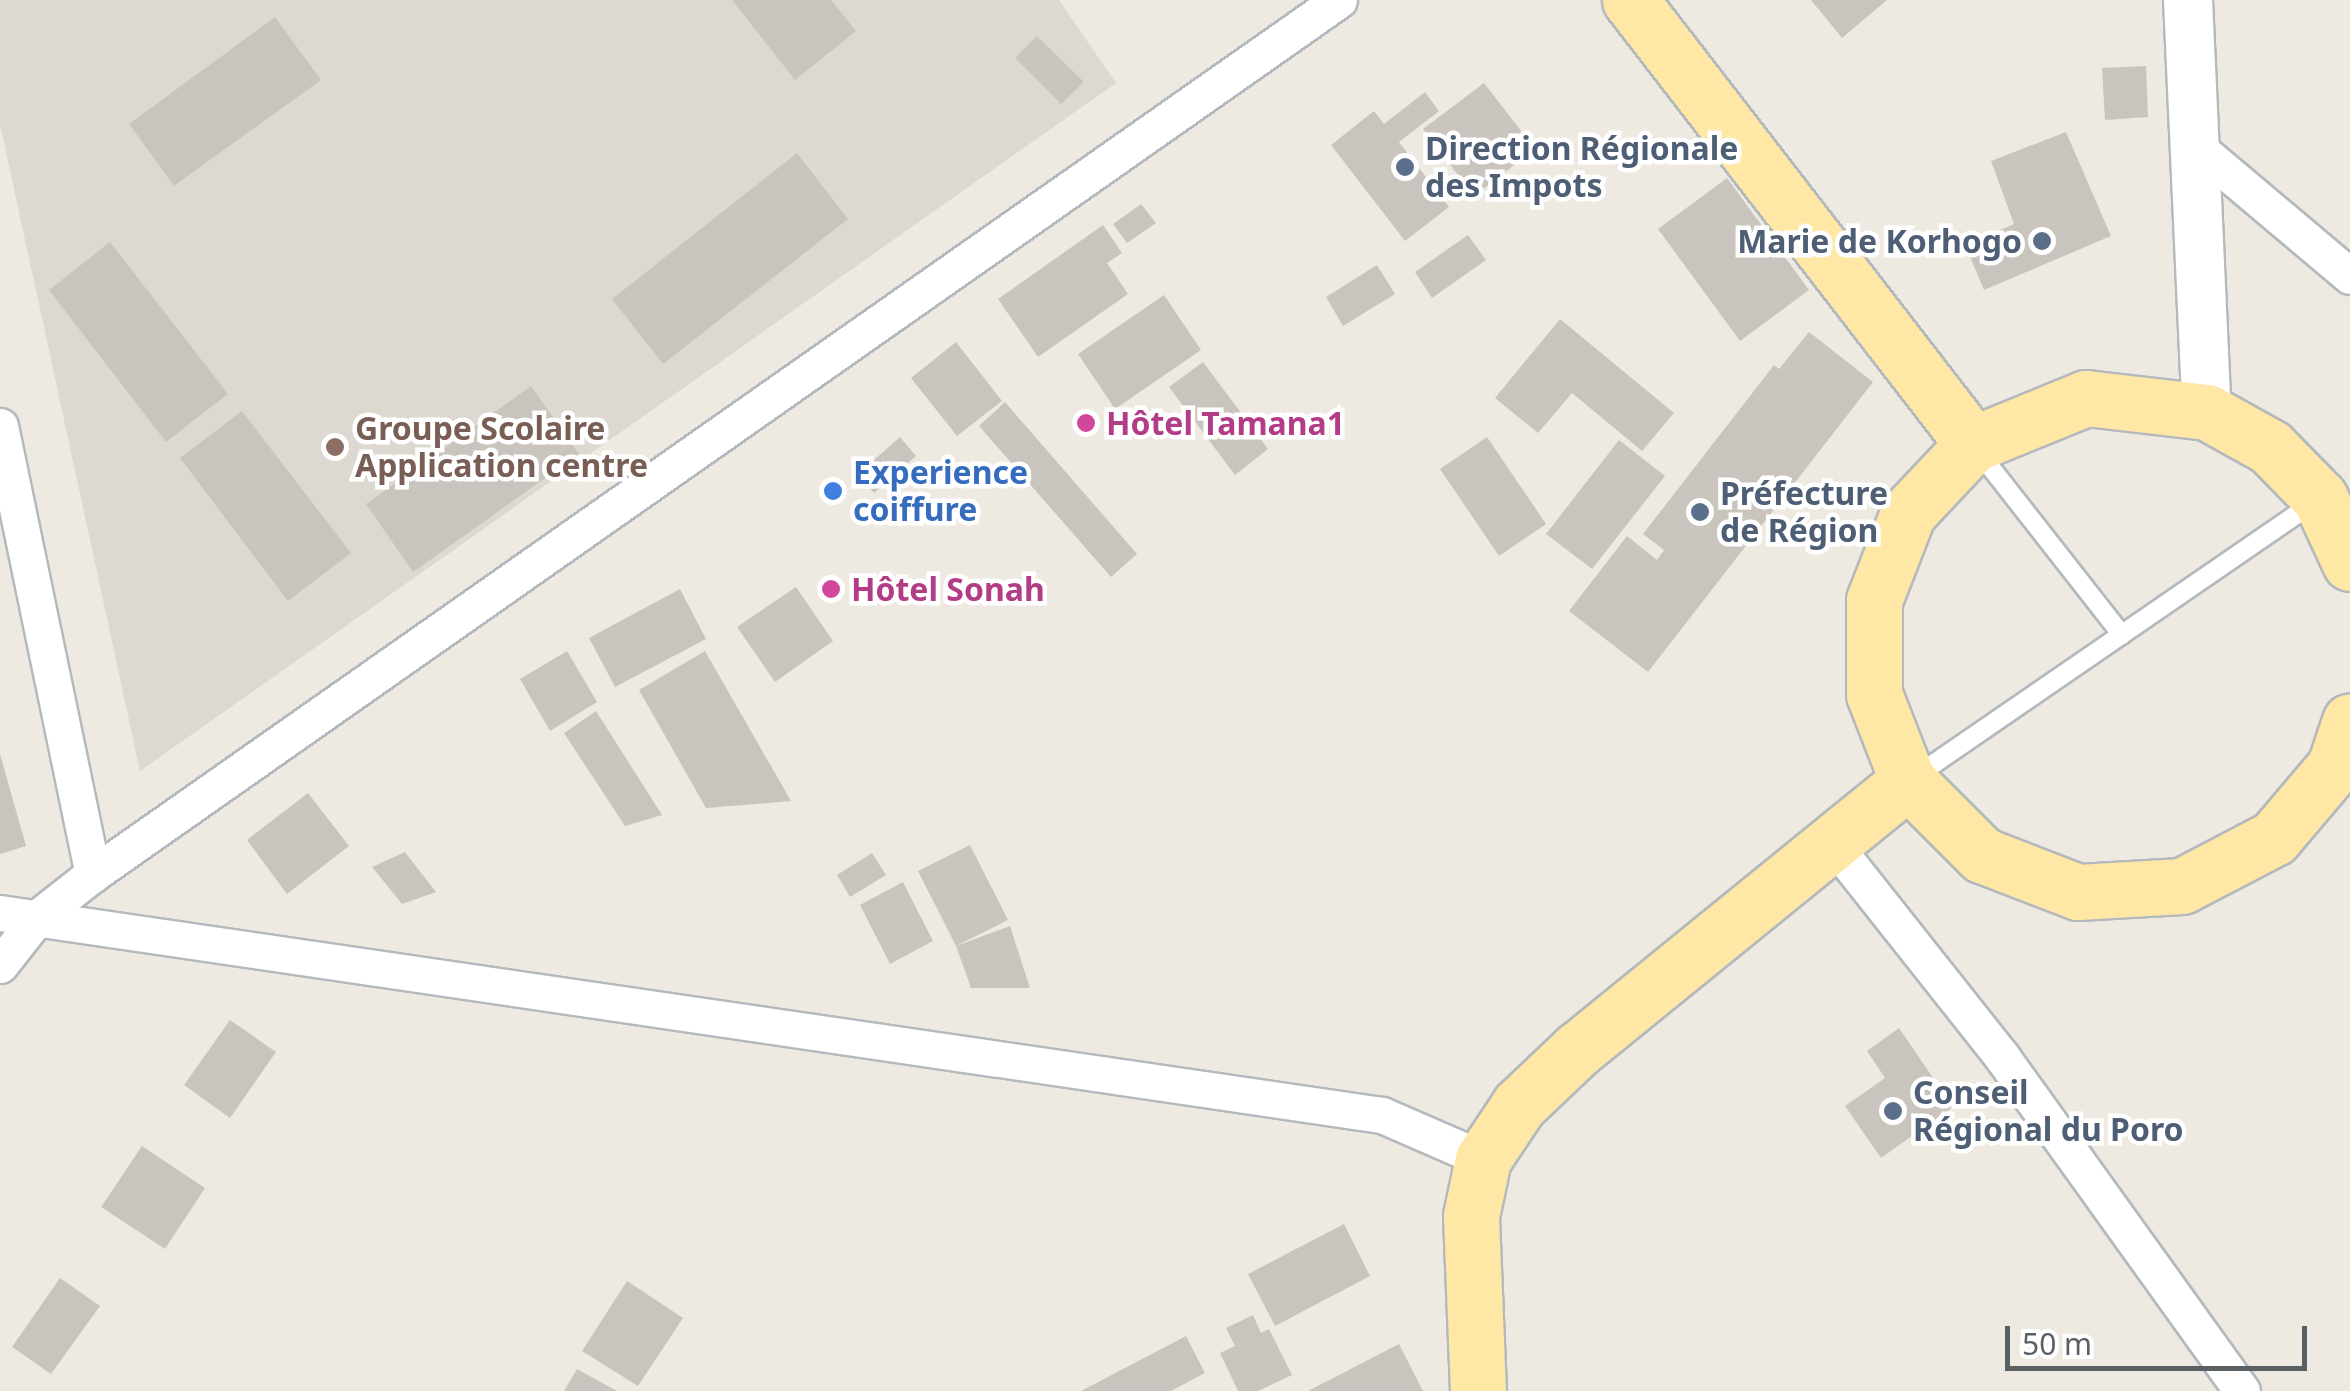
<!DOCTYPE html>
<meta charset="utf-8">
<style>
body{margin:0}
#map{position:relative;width:2350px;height:1391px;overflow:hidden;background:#eeeae1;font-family:"Noto Sans",sans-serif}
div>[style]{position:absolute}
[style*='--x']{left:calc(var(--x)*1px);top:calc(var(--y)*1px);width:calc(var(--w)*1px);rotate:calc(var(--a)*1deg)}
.education>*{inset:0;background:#ded9d0}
.building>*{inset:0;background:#c9c5be}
.roads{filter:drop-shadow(2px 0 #b4b9bd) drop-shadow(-2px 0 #b4b9bd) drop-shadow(0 2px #b4b9bd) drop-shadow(0 -2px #b4b9bd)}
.lane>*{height:18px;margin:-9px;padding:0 9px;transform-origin:9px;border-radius:9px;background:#fff}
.street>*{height:35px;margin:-17.5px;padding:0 17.5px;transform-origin:17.5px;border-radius:17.5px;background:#fff}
.secondary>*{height:48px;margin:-24px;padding:0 24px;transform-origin:24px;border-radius:24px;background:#fff}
.primary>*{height:55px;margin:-27.5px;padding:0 27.5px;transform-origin:27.5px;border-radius:27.5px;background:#ffe8a5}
.dots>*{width:28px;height:28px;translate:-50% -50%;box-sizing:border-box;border:5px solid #fff;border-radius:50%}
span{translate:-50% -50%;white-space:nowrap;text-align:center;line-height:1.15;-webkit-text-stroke:9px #fff;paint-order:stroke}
.service-label{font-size:32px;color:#4e5e75;font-weight:700}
.left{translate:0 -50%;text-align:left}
.right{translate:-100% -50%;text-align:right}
.hotel-label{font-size:32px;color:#b23c85;font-weight:700}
.education-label{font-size:32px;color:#785e54;font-weight:700}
.shop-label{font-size:32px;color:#366cbe;font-weight:700}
.scale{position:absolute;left:2005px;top:1326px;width:302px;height:45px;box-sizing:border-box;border:5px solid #5a5f63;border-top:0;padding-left:12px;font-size:30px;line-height:35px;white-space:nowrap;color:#5a5f63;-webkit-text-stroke:8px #fff;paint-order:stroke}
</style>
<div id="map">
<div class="education">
<i style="clip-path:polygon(0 0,1059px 0,1116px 83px,140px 771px,0 124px)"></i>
</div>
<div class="building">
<i style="clip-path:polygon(732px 0,831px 0,856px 31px,795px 80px)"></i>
<i style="clip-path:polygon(1811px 0,1887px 0,1842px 38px)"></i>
<i style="clip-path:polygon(275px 17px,321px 80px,174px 186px,129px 124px)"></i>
<i style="clip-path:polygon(1037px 36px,1084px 82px,1061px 104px,1015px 58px)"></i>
<i style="clip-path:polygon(2146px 66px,2148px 117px,2105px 120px,2102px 68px)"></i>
<i style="clip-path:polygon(1484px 83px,1535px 149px,1474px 196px,1423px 129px)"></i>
<i style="clip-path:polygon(1425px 92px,1439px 111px,1399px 142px,1449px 207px,1405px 241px,1331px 145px,1374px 111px,1384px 124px)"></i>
<i style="clip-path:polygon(2066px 132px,2111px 236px,1984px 290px,1965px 245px,2014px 224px,1991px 161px)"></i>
<i style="clip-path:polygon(797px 153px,848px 219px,663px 364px,612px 299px)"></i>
<i style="clip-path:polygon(1727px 178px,1809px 290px,1740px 341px,1658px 229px)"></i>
<i style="clip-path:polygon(1141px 204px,1156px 223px,1127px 243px,1113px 224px)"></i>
<i style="clip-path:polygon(1103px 225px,1122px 253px,1107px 263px,1128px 294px,1038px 357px,998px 299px)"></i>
<i style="clip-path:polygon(1468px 235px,1486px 260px,1432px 298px,1415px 272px)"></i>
<i style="clip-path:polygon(110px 242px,228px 394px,166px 442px,49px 290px)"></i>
<i style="clip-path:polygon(1377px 265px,1395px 294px,1343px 326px,1326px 297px)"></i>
<i style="clip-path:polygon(1164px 295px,1201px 350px,1115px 409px,1078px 354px)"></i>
<i style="clip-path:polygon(1560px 319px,1674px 413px,1642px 451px,1572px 393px,1538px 433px,1495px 398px)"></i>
<i style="clip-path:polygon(1809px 332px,1873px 382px,1648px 672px,1569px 611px,1627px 536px,1657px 560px,1664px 550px,1643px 534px,1774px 365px,1779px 369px)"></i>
<i style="clip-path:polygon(956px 342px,1002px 401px,957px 436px,911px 378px)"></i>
<i style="clip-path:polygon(1203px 362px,1268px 449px,1235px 475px,1169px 387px)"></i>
<i style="clip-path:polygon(531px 386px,579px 454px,413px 572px,366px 504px)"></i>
<i style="clip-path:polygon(1005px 402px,1137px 554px,1111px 577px,979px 426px)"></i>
<i style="clip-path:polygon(242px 411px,351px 553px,288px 601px,180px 458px)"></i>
<i style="clip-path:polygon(900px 437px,916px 456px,874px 493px,858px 474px)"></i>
<i style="clip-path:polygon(1487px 437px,1546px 524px,1499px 556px,1440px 469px)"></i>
<i style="clip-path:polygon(1619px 440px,1665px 476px,1592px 569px,1546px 534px)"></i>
<i style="clip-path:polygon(796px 587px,833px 641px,775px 682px,737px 627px)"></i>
<i style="clip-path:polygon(680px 589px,706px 639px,615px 687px,589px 638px)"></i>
<i style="clip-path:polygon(567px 651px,597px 702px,550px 731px,520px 679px)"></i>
<i style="clip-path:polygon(705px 651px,791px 801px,706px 808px,639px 690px)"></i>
<i style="clip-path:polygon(596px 711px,662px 815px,625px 826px,564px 733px)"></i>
<i style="clip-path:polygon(0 754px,26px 846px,0 854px)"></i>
<i style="clip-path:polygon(308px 793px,349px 846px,287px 894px,247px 840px)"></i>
<i style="clip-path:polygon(970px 845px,1008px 920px,956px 946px,918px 871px)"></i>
<i style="clip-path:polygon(405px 852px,436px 892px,402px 904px,372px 867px)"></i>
<i style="clip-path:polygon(872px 853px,886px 875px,850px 897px,837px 875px)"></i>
<i style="clip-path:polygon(903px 882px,933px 941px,890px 964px,860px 905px)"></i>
<i style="clip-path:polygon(1010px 926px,1030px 988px,971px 988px,956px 946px)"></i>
<i style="clip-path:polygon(230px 1020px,276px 1052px,230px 1118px,184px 1085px)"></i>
<i style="clip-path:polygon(1899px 1028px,1953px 1107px,1881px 1158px,1845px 1106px,1885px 1078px,1867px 1051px)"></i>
<i style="clip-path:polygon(142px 1146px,205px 1188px,165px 1249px,101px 1207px)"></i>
<i style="clip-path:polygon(1344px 1224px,1370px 1276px,1275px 1326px,1248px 1274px)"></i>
<i style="clip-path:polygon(60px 1278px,100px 1306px,51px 1374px,12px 1347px)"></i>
<i style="clip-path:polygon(627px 1281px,683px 1318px,638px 1386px,582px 1351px)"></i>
<i style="clip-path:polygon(1253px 1315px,1261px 1333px,1269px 1329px,1292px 1375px,1258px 1391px,1238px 1391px,1220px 1353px,1235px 1346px,1226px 1328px)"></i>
<i style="clip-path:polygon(1186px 1336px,1205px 1373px,1171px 1391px,1081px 1391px)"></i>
<i style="clip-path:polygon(1399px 1344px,1423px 1391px,1308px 1391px)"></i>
<i style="clip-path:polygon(577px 1369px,617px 1391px,564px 1391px)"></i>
</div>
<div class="roads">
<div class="lane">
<i style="--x:1977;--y:450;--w:235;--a:51.9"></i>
<i style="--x:1913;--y:778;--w:489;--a:-34.5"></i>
</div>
<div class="street">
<i style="--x:2199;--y:149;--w:197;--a:40.1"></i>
<i style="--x:0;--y:426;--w:458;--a:78.3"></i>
<i style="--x:1835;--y:846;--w:269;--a:51.6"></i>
<i style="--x:2002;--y:1057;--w:411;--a:54.3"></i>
<i style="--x:0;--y:913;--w:1397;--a:8.32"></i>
<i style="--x:1382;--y:1115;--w:110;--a:23.5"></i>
<i style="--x:0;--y:965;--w:60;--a:-51.8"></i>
<i style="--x:37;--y:918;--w:71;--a:-38.2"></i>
<i style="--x:93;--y:874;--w:1522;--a:-35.05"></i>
</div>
<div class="secondary">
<i style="--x:2188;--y:0;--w:412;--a:87.4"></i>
</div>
<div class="primary">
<i style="--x:1630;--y:0;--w:561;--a:52.31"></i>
<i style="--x:2350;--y:563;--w:72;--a:-114.8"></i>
<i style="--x:2320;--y:498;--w:71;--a:-134.4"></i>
<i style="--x:2270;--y:447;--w:72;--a:-150.9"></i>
<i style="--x:2207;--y:412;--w:122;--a:-173.4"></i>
<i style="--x:2086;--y:398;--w:122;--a:157.8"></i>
<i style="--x:1973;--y:444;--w:95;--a:133.3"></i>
<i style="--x:1908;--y:513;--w:93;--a:111.3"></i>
<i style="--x:1874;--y:600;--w:94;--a:90"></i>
<i style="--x:1874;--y:694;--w:93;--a:68.7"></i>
<i style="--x:1908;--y:781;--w:105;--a:45"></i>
<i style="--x:1982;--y:855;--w:103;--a:21.1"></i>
<i style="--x:2078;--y:892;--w:104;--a:-3.3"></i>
<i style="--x:2182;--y:886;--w:104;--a:-27.6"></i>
<i style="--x:2274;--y:838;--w:94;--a:-49.7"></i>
<i style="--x:2335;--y:766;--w:47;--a:-71.6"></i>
<i style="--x:1478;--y:1391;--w:175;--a:-92.3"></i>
<i style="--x:1471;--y:1216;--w:58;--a:-78.1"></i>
<i style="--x:1483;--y:1159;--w:65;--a:-56.3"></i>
<i style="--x:1519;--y:1105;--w:80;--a:-43.5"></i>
<i style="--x:1577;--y:1050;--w:427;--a:-39.1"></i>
</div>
</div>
<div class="dots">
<i style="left:1405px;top:167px;background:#5c6f8a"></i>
<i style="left:2042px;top:241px;background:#5c6f8a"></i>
<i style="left:1086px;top:423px;background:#d1479c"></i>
<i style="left:335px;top:447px;background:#8d6e63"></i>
<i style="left:833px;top:491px;background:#3f7fe0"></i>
<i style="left:1700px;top:512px;background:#5c6f8a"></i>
<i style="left:831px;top:589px;background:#d1479c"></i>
<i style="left:1893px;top:1111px;background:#5c6f8a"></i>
</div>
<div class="service-label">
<span class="left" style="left:1425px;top:167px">Direction Régionale<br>des Impots</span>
<span class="right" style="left:2022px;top:241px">Marie de Korhogo</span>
<span class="left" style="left:1720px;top:512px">Préfecture<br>de Région</span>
<span class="left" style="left:1913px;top:1111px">Conseil<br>Régional du Poro</span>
</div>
<div class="hotel-label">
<span class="left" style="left:1106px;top:423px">Hôtel Tamana1</span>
<span class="left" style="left:851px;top:589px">Hôtel Sonah</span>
</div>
<div class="education-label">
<span class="left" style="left:355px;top:447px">Groupe Scolaire<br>Application centre</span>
</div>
<div class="shop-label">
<span class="left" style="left:853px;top:491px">Experience<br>coiffure</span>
</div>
<div class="scale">50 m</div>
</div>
